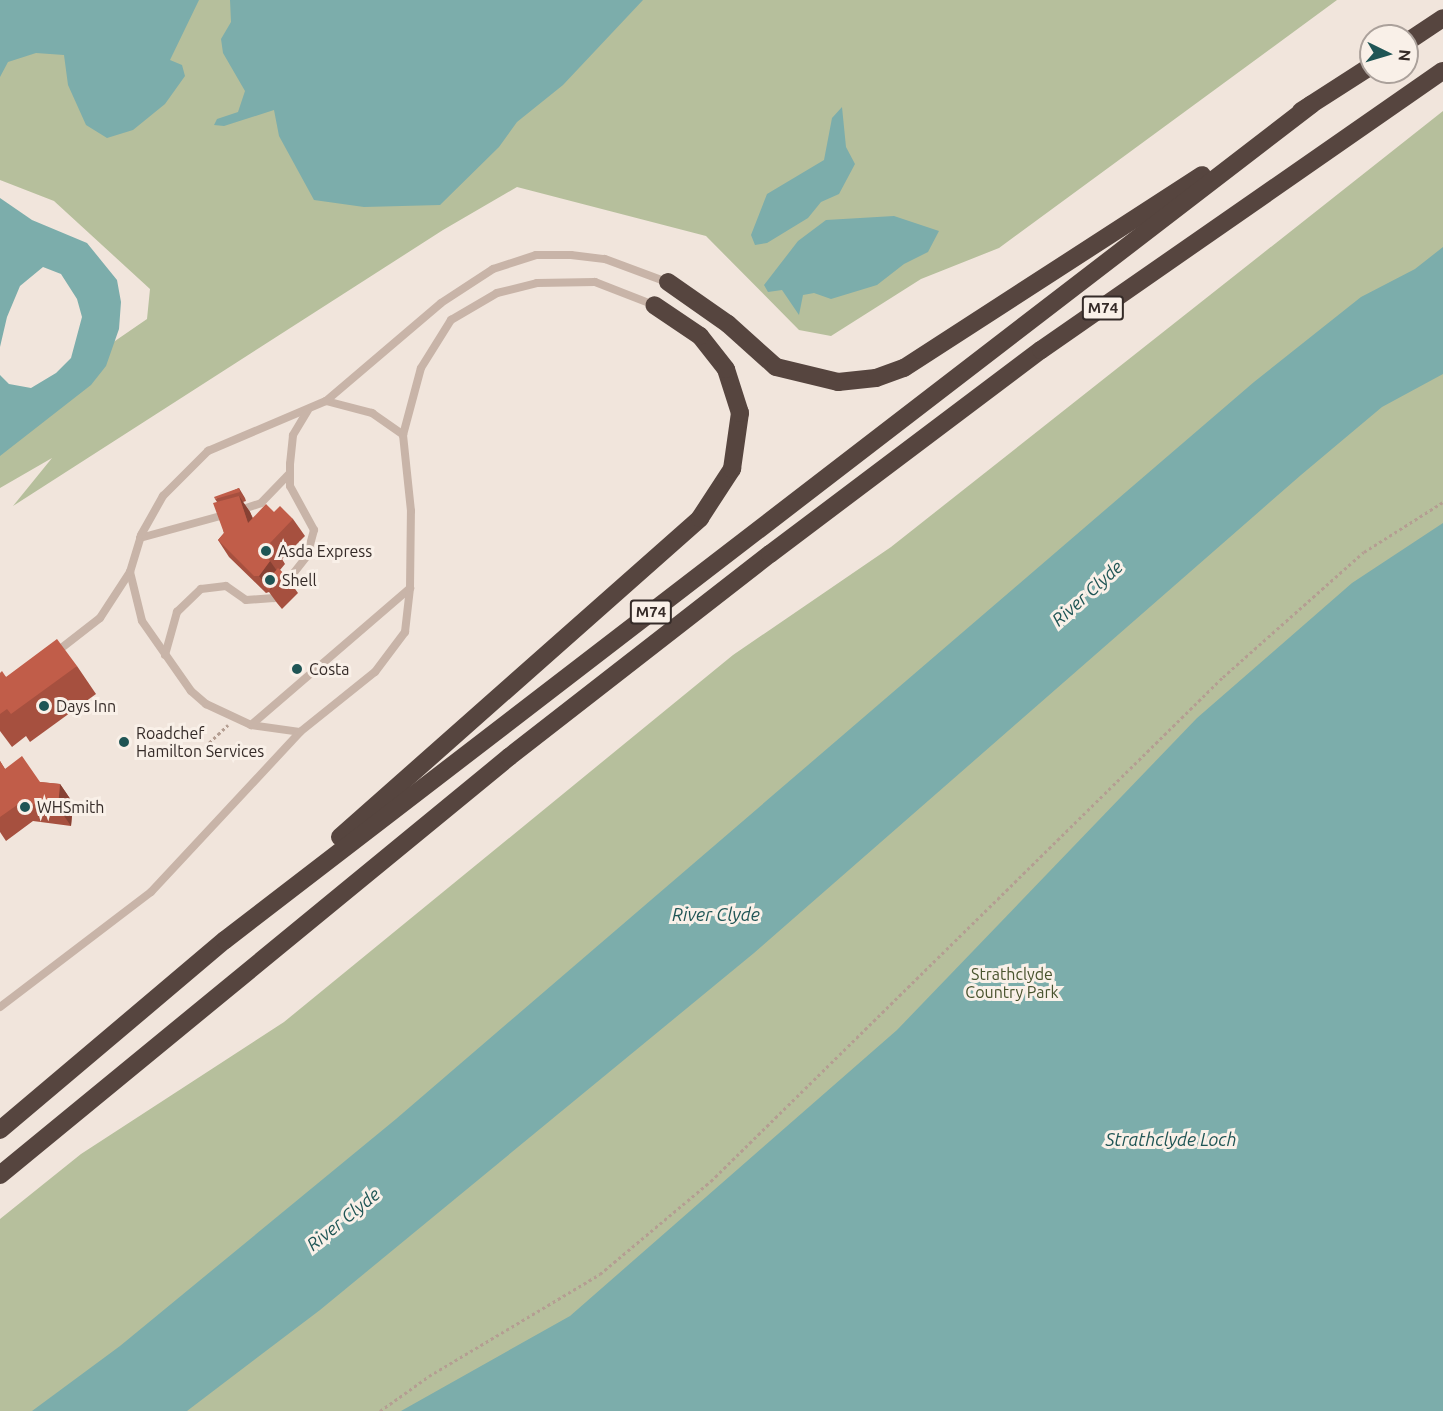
<!DOCTYPE html>
<style>
body{margin:0}
#map{position:relative;width:1443px;height:1411px;overflow:hidden;background:#f1e5dc;font-family:Ubuntu,sans-serif}
div>[style]{position:absolute}
[style*='--x']{left:calc(var(--x)*1px);top:calc(var(--y)*1px);width:calc(var(--w)*1px);rotate:calc(var(--a)*1deg)}
.green>*{inset:0;background:#b6bf9c}
.water>*{inset:0;background:#7cadab}
.path>*{height:3px;margin-top:-1.5px;transform-origin:0;background:repeating-linear-gradient(90deg,#b49e92 0 3px,transparent 0 6px)}
.service>*{height:8px;margin:-4px;padding:0 4px;transform-origin:4px;border-radius:4px;background:#c8b4a8}
.motorway>*{height:18px;margin:-9px;padding:0 9px;transform-origin:9px;border-radius:9px;background:#56453f}
.wall>*{inset:0;background:#a6503f}
.shaded-wall>*{inset:0;background:#874133}
.building>*{inset:0;background:#c15d49}
.dots>*{width:16px;height:16px;translate:-50% -50%;box-sizing:border-box;border:3px solid #f9f0e8;border-radius:50%}
span{translate:-50% -50%;white-space:nowrap;text-align:center;line-height:1.15;-webkit-text-stroke:6px #f9f0e8;paint-order:stroke}
.shield-label span{padding:2px 4px;background:#f9f0e8;border:2px solid;border-radius:4px;-webkit-text-stroke-width:0}
.shield-label{font-size:15px;color:#352b28;font-weight:700}
.poi-label{font-size:16px;color:#352b28}
.left{translate:0 -50%;text-align:left}
.park-label{font-size:16px;color:#48532d}
.water-label{font-size:18px;color:#1f5555;font-style:italic}
.north{position:absolute;left:1359px;top:24px;width:60px;height:60px;box-sizing:border-box;background:#f9f0e8;border:2px solid #aba19b;border-radius:50%;rotate:95deg;font-size:16px;font-weight:700;line-height:24px;text-align:center;color:#352b28}
.north::after{content:'';display:block;margin:auto;width:21px;height:27px;background:#1f5555;clip-path:polygon(50% 0,100% 100%,50% 72%,0 100%)}
</style>
<div id="map">
<div class="green">
<i style="clip-path:polygon(0 0,1337px 0,999px 248px,921px 279px,831px 336px,799px 330px,706px 236px,517px 187px,443px 230px,13px 506px,52px 458px,0 488px,0 420px,147px 319px,150px 289px,54px 201px,0 180px)"></i>
<i style="clip-path:polygon(1443px 111px,1443px 1411px,0 1411px,0 1219px,81px 1154px,284px 1022px,733px 655px,891px 547px)"></i>
</div>
<div class="water">
<i style="clip-path:polygon(0 0,199px 0,170px 60px,182px 65px,185px 76px,165px 104px,133px 130px,107px 138px,86px 125px,68px 85px,64px 55px,36px 53px,8px 62px,0 77px)"></i>
<i style="clip-path:polygon(230px 0,643px 0,563px 85px,517px 122px,499px 147px,440px 205px,364px 207px,314px 200px,279px 136px,274px 110px,224px 126px,214px 125px,217px 119px,238px 112px,245px 91px,223px 53px,221px 39px,231px 22px)"></i>
<i style="clip-path:polygon(842px 107px,846px 147px,855px 164px,839px 194px,821px 202px,808px 218px,767px 243px,755px 245px,751px 235px,767px 194px,824px 160px,832px 118px)"></i>
<i style="clip-path:polygon(0 198px,32px 220px,87px 243px,117px 280px,121px 302px,119px 329px,106px 366px,91px 385px,0 456px,0 375px,9px 384px,31px 388px,56px 373px,71px 358px,82px 317px,77px 299px,61px 274px,43px 267px,20px 286px,7px 317px,0 347px)"></i>
<i style="clip-path:polygon(894px 216px,939px 231px,928px 252px,904px 264px,877px 285px,831px 299px,814px 293px,803px 295px,799px 315px,782px 290px,768px 292px,764px 285px,798px 241px,826px 220px)"></i>
<i style="clip-path:polygon(1443px 247px,1443px 374px,1382px 407px,1301px 475px,754px 953px,320px 1310px,187px 1411px,32px 1411px,120px 1346px,396px 1119px,1254px 382px,1361px 297px,1415px 269px)"></i>
<i style="clip-path:polygon(1443px 523px,1443px 1411px,401px 1411px,570px 1316px,897px 1030px,1197px 718px,1352px 583px)"></i>
</div>
<div class="path">
<i style="--x:196;--y:755;--w:44;--a:-43.2"></i>
<i style="--x:380;--y:1411;--w:60;--a:-35.5"></i>
<i style="--x:429;--y:1376;--w:199;--a:-30.8"></i>
<i style="--x:600;--y:1274;--w:145;--a:-40"></i>
<i style="--x:711;--y:1181;--w:718;--a:-44.55"></i>
<i style="--x:1223;--y:677;--w:188;--a:-41.6"></i>
<i style="--x:1364;--y:552;--w:93;--a:-32.3"></i>
</div>
<div class="service">
<i style="--x:326;--y:401;--w:48;--a:14.6"></i>
<i style="--x:372;--y:413;--w:38;--a:35"></i>
<i style="--x:240;--y:510;--w:22;--a:-18"></i>
<i style="--x:261;--y:503;--w:40;--a:-46"></i>
<i style="--x:140;--y:538;--w:91;--a:-15.3"></i>
<i style="--x:130;--y:572;--w:50;--a:76.2"></i>
<i style="--x:142;--y:621;--w:85;--a:55"></i>
<i style="--x:191;--y:691;--w:20;--a:41"></i>
<i style="--x:206;--y:704;--w:50;--a:25"></i>
<i style="--x:251;--y:725;--w:49;--a:8.1"></i>
<i style="--x:55;--y:653;--w:57;--a:-37.9"></i>
<i style="--x:100;--y:618;--w:55;--a:-56.9"></i>
<i style="--x:130;--y:572;--w:39;--a:-73"></i>
<i style="--x:141;--y:535;--w:45;--a:-60.6"></i>
<i style="--x:163;--y:496;--w:64;--a:-45"></i>
<i style="--x:208;--y:451;--w:128;--a:-23"></i>
<i style="--x:326;--y:401;--w:151;--a:-40.4"></i>
<i style="--x:441;--y:303;--w:62;--a:-33.2"></i>
<i style="--x:493;--y:269;--w:45;--a:-18"></i>
<i style="--x:536;--y:255;--w:35;--a:0"></i>
<i style="--x:571;--y:255;--w:34;--a:7"></i>
<i style="--x:605;--y:259;--w:66;--a:20.4"></i>
<i style="--x:165;--y:655;--w:45;--a:-74.4"></i>
<i style="--x:177;--y:612;--w:33;--a:-44"></i>
<i style="--x:201;--y:589;--w:25;--a:-7"></i>
<i style="--x:226;--y:586;--w:24;--a:35"></i>
<i style="--x:246;--y:600;--w:28;--a:-4"></i>
<i style="--x:274;--y:598;--w:53;--a:-51.8"></i>
<i style="--x:307;--y:556;--w:27;--a:-75"></i>
<i style="--x:314;--y:530;--w:50;--a:-118.6"></i>
<i style="--x:290;--y:486;--w:22;--a:-90"></i>
<i style="--x:290;--y:464;--w:29;--a:-84"></i>
<i style="--x:293;--y:435;--w:29;--a:-59"></i>
<i style="--x:251;--y:725;--w:210;--a:-40.7"></i>
<i style="--x:0;--y:1007;--w:190;--a:-37.3"></i>
<i style="--x:151;--y:892;--w:219;--a:-47"></i>
<i style="--x:300;--y:732;--w:96;--a:-38.7"></i>
<i style="--x:375;--y:672;--w:50;--a:-53.1"></i>
<i style="--x:405;--y:632;--w:44;--a:-83.5"></i>
<i style="--x:410;--y:588;--w:77;--a:-89.3"></i>
<i style="--x:411;--y:511;--w:76;--a:-96"></i>
<i style="--x:403;--y:435;--w:69;--a:-75"></i>
<i style="--x:421;--y:368;--w:57;--a:-58"></i>
<i style="--x:451;--y:320;--w:53;--a:-30.4"></i>
<i style="--x:497;--y:293;--w:41;--a:-14"></i>
<i style="--x:537;--y:283;--w:58;--a:-1"></i>
<i style="--x:595;--y:282;--w:63;--a:21.3"></i>
</div>
<div class="motorway">
<i style="--x:1407;--y:42;--w:43;--a:-33.7"></i>
<i style="--x:1301;--y:111;--w:83;--a:-32.7"></i>
<i style="--x:668;--y:282;--w:73;--a:35"></i>
<i style="--x:728;--y:324;--w:64;--a:41.9"></i>
<i style="--x:776;--y:367;--w:64;--a:13.6"></i>
<i style="--x:838;--y:382;--w:38;--a:-6"></i>
<i style="--x:876;--y:378;--w:30;--a:-20"></i>
<i style="--x:904;--y:368;--w:355;--a:-32.9"></i>
<i style="--x:340;--y:837;--w:481;--a:-41.5"></i>
<i style="--x:700;--y:518;--w:59;--a:-56.9"></i>
<i style="--x:732;--y:469;--w:57;--a:-81.9"></i>
<i style="--x:740;--y:413;--w:46;--a:-107.7"></i>
<i style="--x:726;--y:369;--w:42;--a:-128.2"></i>
<i style="--x:700;--y:336;--w:55;--a:-146"></i>
<i style="--x:0;--y:1130;--w:294;--a:-40.2"></i>
<i style="--x:225;--y:940;--w:1371;--a:-37.56"></i>
<i style="--x:0;--y:1175;--w:659;--a:-39.39"></i>
<i style="--x:509;--y:757;--w:331;--a:-37.9"></i>
<i style="--x:770;--y:554;--w:339;--a:-37"></i>
<i style="--x:1041;--y:350;--w:489;--a:-34.8"></i>
</div>
<div class="wall">
<i style="clip-path:polygon(239px 488px,245px 498px,246px 501px,243px 502px,250px 512px,253px 518px,274px 512px,293px 519px,305px 536px,282px 559px,285px 564px,280px 570px,285px 575px,298px 593px,282px 609px,277px 603px,269px 592px,266px 593px,229px 557px,218px 540px,224px 533px,217px 502px,215px 499px)"></i>
<i style="clip-path:polygon(77px 666px,96px 694px,30px 742px,26px 736px,12px 747px,0 731px,0 673px,6px 677px)"></i>
<i style="clip-path:polygon(0 761px,5px 769px,40px 782px,60px 784px,73px 803px,71px 826px,33px 821px,6px 841px,0 832px)"></i>
</div>
<div class="shaded-wall">
<i style="clip-path:polygon(239px 496px,250px 512px,260px 539px,248px 523px)"></i>
<i style="clip-path:polygon(270px 561px,282px 578px,270px 590px,259px 576px)"></i>
<i style="clip-path:polygon(60px 784px,73px 803px,71px 826px,58px 807px)"></i>
</div>
<div class="building">
<i style="clip-path:polygon(239px 488px,240px 492px,215px 499px,214px 497px)"></i>
<i style="clip-path:polygon(239px 496px,248px 523px,266px 504px,274px 512px,280px 506px,293px 519px,270px 543px,274px 547px,265px 556px,270px 561px,259px 576px,254px 576px,218px 540px,224px 533px,213px 503px)"></i>
<i style="clip-path:polygon(278px 568px,285px 575px,269px 590px,263px 585px)"></i>
<i style="clip-path:polygon(57px 639px,77px 666px,11px 714px,7px 709px,0 714px,0 673px,2px 671px,6px 677px)"></i>
<i style="clip-path:polygon(22px 756px,40px 782px,60px 784px,58px 807px,20px 803px,0 817px,0 761px,5px 769px)"></i>
</div>
<div class="dots">
<i style="left:266px;top:551px;background:#1f5555"></i>
<i style="left:270px;top:580px;background:#1f5555"></i>
<i style="left:297px;top:669px;background:#1f5555"></i>
<i style="left:44px;top:706px;background:#1f5555"></i>
<i style="left:124px;top:742px;background:#1f5555"></i>
<i style="left:25px;top:807px;background:#1f5555"></i>
</div>
<div class="shield-label">
<span style="left:1103px;top:308px">M74</span>
<span style="left:651px;top:612px">M74</span>
</div>
<div class="poi-label">
<span class="left" style="left:278px;top:551px">Asda Express</span>
<span class="left" style="left:282px;top:580px">Shell</span>
<span class="left" style="left:309px;top:669px">Costa</span>
<span class="left" style="left:56px;top:706px">Days Inn</span>
<span class="left" style="left:136px;top:742px">Roadchef<br>Hamilton Services</span>
<span class="left" style="left:37px;top:807px">WHSmith</span>
</div>
<div class="park-label">
<span style="left:1012px;top:983px">Strathclyde<br>Country Park</span>
</div>
<div class="water-label">
<span style="left:1087px;top:593px;rotate:-42deg">River Clyde</span>
<span style="left:716px;top:914px">River Clyde</span>
<span style="left:1171px;top:1139px">Strathclyde Loch</span>
<span style="left:343px;top:1219px;rotate:-39deg">River Clyde</span>
</div>
<div class="north">N</div>
</div>
